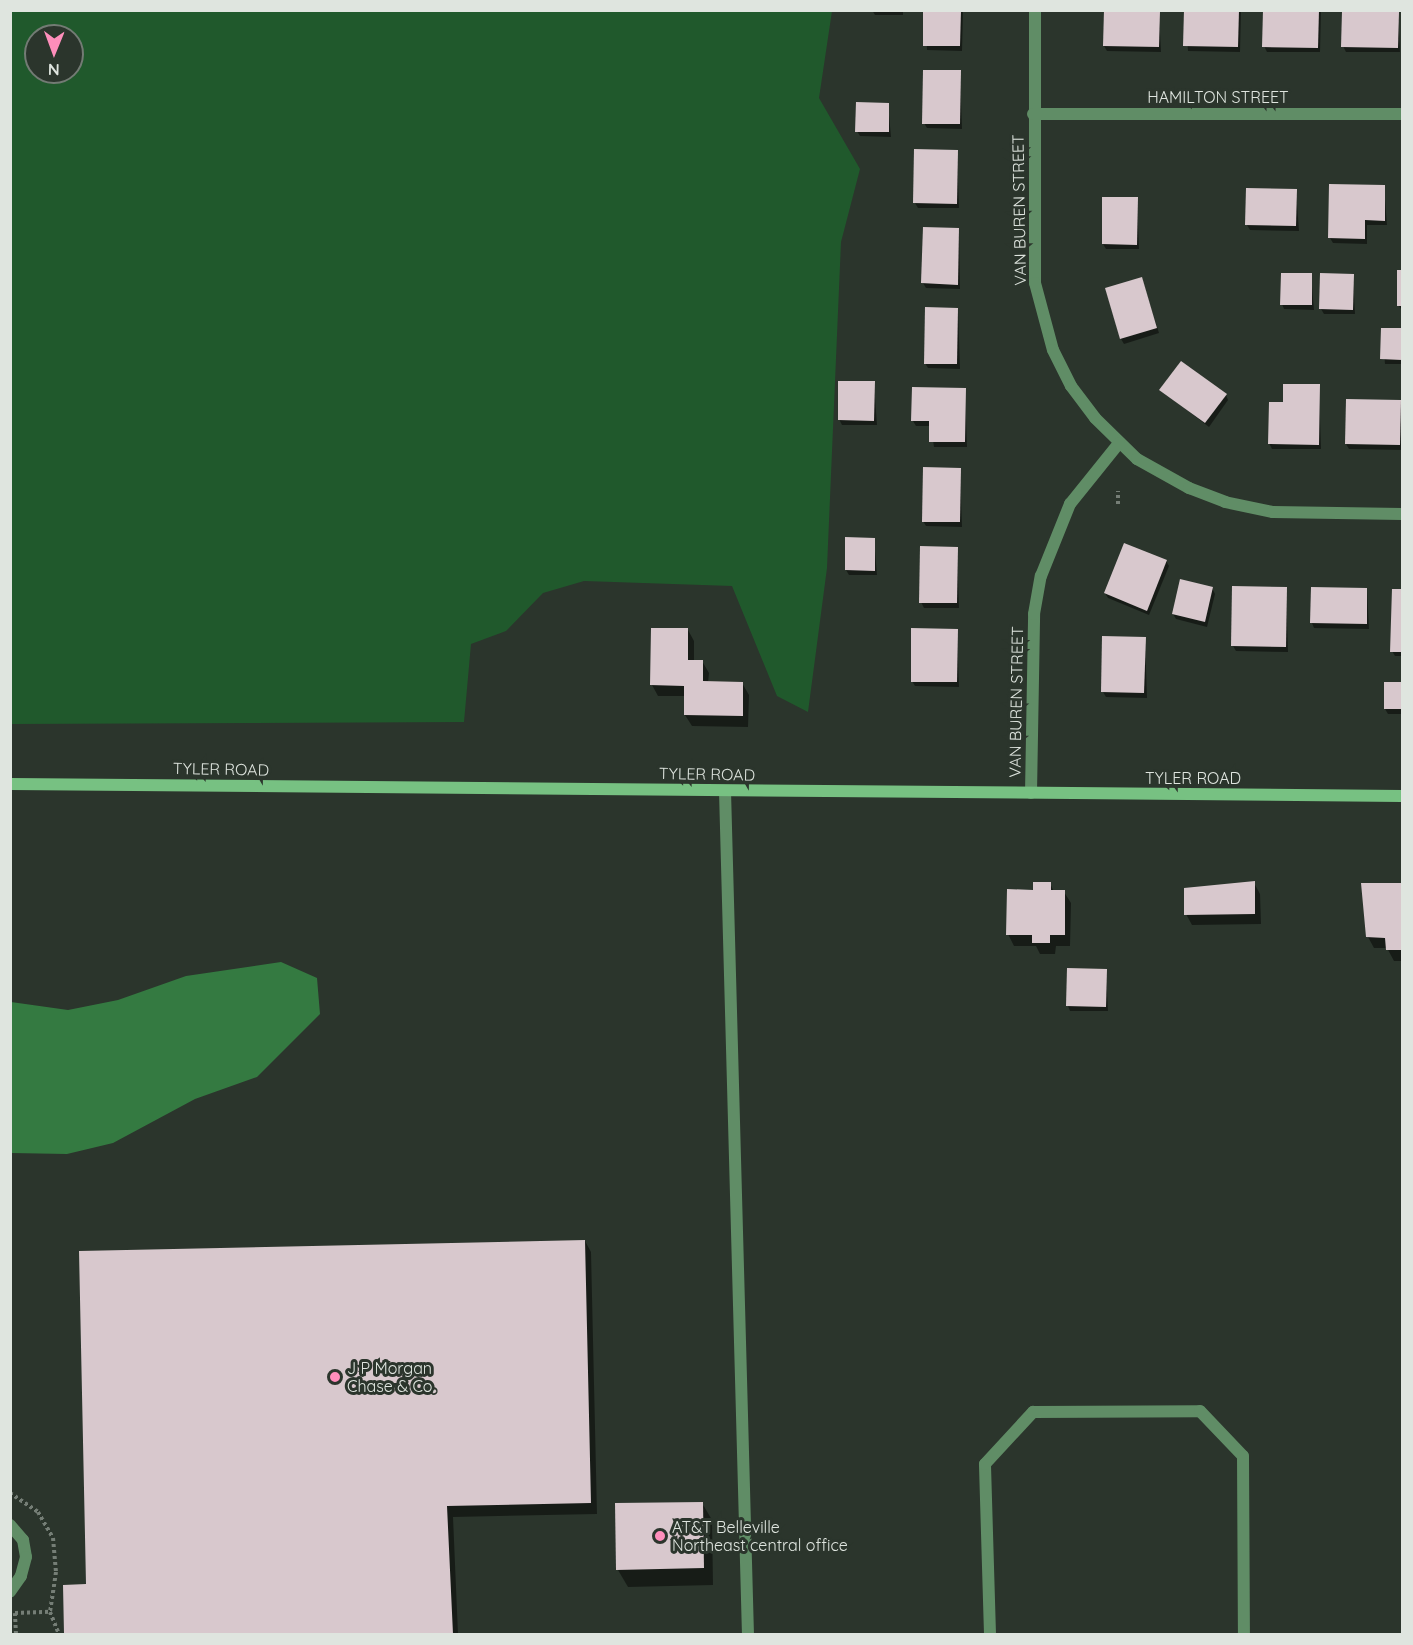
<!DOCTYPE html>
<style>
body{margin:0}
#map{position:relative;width:1413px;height:1645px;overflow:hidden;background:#2b352c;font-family:Quicksand,sans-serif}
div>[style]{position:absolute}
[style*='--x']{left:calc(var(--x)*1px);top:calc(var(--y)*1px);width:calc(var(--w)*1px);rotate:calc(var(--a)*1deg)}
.green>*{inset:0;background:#20592c}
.water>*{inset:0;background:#347a41}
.shadow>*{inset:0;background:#0007}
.building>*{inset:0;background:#d8c8cd}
.path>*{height:4px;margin-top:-2px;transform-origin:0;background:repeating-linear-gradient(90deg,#757e76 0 3px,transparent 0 6px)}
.lane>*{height:12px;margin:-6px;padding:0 6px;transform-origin:6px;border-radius:6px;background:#608d66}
.street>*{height:12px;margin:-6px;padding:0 6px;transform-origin:6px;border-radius:6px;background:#608d66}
.secondary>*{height:12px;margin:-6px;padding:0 6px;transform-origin:6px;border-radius:6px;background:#77c182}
.dots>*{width:16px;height:16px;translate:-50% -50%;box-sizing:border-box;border:3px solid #2b352c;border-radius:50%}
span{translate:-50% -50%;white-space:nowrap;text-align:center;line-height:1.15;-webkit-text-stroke:6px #2b352c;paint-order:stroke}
.street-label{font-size:16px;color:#dfe5df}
.poi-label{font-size:16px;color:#dfe5df}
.left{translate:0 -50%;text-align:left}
.frame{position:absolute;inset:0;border:12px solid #dfe5df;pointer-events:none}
.north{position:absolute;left:24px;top:24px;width:60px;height:60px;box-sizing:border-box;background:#2b352c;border:2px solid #737b74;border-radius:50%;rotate:181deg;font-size:16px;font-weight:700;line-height:24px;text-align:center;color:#dfe5df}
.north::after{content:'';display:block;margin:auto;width:21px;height:27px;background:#fe8ebb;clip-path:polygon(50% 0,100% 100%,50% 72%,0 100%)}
</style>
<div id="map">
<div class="green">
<i style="clip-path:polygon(evenodd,10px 11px,832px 11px,819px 98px,860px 169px,841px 242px,827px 568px,808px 712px,777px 696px,732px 586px,584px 581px,543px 593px,506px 631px,471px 644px,464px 722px,11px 724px,10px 11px,36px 36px,72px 36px,72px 72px,36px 72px,36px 36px)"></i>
</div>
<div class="water">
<i style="clip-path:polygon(281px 962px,317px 978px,320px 1014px,257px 1077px,195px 1099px,113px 1143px,67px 1154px,11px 1153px,11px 1002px,68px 1010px,118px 1000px,186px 976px)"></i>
</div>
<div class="shadow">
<i style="clip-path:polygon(872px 10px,903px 10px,903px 15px,875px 15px)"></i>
<i style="clip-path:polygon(925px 10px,963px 10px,962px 51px,927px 50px)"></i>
<i style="clip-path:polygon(1185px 10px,1241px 10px,1240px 52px,1188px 51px)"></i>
<i style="clip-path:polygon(1283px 10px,1321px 10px,1320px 52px,1267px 52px,1264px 46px)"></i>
<i style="clip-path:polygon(1159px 13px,1161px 52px,1107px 51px,1104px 46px)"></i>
<i style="clip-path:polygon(1398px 13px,1400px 52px,1346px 52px,1343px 46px)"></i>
<i style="clip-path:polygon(960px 72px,962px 129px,927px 128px,924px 123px)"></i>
<i style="clip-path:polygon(888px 104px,891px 137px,860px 136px,857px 131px)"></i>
<i style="clip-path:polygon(957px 151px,959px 208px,918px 208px,915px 203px)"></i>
<i style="clip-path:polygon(1384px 186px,1387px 225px,1367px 225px,1367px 244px,1333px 243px,1330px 238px)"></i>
<i style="clip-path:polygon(1296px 190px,1299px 231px,1250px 230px,1247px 225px)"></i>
<i style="clip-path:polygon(1137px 199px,1139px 249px,1106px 249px,1103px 244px)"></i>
<i style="clip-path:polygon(959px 229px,960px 289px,926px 288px,923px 283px)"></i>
<i style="clip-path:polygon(1399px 271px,1402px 272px,1402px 310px,1398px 305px)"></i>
<i style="clip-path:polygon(1311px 275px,1314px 310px,1284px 309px,1282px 304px)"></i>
<i style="clip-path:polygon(1353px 275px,1355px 314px,1324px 314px,1321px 309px)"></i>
<i style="clip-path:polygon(1142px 279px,1159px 333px,1124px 344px,1121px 339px)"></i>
<i style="clip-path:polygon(958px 309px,960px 369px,928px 368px,925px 363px)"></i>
<i style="clip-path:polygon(1382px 329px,1402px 330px,1402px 364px,1385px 364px)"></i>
<i style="clip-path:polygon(874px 383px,877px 425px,842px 425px,839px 419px)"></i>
<i style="clip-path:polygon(1319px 386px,1321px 449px,1272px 449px,1269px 443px)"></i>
<i style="clip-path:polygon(965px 389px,967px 447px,934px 447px,931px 426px,916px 426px,913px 421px)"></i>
<i style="clip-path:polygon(1161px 390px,1226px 395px,1228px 400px,1209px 427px)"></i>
<i style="clip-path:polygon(1400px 402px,1402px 450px,1349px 449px,1346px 444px)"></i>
<i style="clip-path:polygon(960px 469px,962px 527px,926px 526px,923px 521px)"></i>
<i style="clip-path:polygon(874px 539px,877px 575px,849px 575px,846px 570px)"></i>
<i style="clip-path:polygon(957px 548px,959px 608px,924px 608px,921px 602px)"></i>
<i style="clip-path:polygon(1166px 561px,1169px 566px,1149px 615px,1108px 598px,1105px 593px)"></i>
<i style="clip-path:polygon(1212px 588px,1215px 594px,1207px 627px,1176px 619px,1173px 614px)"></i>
<i style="clip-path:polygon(1286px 588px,1288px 652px,1236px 651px,1233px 646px)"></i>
<i style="clip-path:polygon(1367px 589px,1369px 629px,1314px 628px,1312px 623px)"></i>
<i style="clip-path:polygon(1393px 591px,1402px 591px,1402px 656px,1395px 656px,1392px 651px)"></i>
<i style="clip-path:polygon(688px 630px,694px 641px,694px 661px,702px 661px,709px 673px,708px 683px,742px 683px,749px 695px,748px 727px,692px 726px,685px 715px,686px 696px,658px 696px,652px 685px)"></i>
<i style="clip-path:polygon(957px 630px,959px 687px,915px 686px,912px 681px)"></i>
<i style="clip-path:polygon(1145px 639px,1147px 698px,1106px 697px,1103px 692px)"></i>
<i style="clip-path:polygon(1386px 684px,1402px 684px,1402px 714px,1388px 714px,1385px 709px)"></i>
<i style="clip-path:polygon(1050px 883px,1054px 892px,1064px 892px,1071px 903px,1070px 946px,1056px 946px,1055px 954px,1040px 954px,1036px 946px,1014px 946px,1008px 934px,1035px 891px)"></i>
<i style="clip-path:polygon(1254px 883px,1260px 894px,1261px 924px,1192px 925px,1186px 914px)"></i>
<i style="clip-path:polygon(1363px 884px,1402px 884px,1402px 961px,1394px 961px,1387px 948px,1374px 948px,1368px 937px)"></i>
<i style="clip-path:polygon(1106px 971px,1108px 1011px,1070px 1011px,1068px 1006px)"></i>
<i style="clip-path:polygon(585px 1241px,591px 1252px,597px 1514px,453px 1517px,458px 1634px,65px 1634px,64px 1586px,87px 1586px)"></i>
<i style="clip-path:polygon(702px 1503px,712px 1520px,713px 1585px,628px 1587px,618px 1570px)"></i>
</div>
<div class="building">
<i style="clip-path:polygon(923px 10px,961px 10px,960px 46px,923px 46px)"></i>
<i style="clip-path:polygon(1104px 10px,1160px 11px,1159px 47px,1103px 46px)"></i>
<i style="clip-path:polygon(1184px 10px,1239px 10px,1238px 47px,1183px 46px)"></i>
<i style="clip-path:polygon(1263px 10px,1319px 10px,1318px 48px,1262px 47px)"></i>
<i style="clip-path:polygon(1342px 11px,1399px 12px,1398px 48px,1341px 47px)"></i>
<i style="clip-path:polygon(923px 70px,961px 70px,960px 124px,922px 124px)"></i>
<i style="clip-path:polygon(856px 102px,889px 103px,889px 132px,855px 132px)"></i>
<i style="clip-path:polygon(914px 149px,958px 150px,957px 204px,913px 203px)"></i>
<i style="clip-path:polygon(1329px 184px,1385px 185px,1385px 221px,1365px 220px,1365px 239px,1328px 238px)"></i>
<i style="clip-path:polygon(1246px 188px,1297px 189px,1296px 226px,1245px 225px)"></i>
<i style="clip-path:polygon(1102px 197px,1138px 197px,1137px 245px,1102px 244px)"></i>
<i style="clip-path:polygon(923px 227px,959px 228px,958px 285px,921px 283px)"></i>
<i style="clip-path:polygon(1397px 270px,1402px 270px,1402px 306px,1397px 306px)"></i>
<i style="clip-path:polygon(1281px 273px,1312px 273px,1312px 305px,1280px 305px)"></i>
<i style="clip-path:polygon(1320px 273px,1354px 274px,1353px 310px,1319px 309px)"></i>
<i style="clip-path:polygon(1142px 277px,1157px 328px,1120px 339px,1105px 288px)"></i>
<i style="clip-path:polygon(925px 307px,958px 308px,957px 364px,924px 364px)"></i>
<i style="clip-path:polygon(1381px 328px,1402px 328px,1402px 360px,1380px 359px)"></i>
<i style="clip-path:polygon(1181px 361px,1227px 394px,1205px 423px,1159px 390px)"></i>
<i style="clip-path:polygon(838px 381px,875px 381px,874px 421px,838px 420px)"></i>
<i style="clip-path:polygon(1283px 384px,1320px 384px,1319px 445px,1268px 444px,1269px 402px,1283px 402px)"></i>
<i style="clip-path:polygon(912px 387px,966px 388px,965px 442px,929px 442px,929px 421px,911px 421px)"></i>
<i style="clip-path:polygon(1346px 399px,1401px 400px,1400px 445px,1345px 444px)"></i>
<i style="clip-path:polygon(923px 467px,961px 468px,960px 522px,922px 522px)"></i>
<i style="clip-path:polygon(845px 537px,875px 538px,875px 571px,845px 570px)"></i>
<i style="clip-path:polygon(1124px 543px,1167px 560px,1147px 611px,1104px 593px)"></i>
<i style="clip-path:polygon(920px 546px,958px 547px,957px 603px,919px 603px)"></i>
<i style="clip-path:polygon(1180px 579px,1213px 587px,1205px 622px,1172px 614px)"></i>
<i style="clip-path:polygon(1232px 586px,1287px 587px,1286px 647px,1231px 646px)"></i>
<i style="clip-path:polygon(1311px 587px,1367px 588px,1367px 624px,1310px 623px)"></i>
<i style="clip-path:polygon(1392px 589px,1402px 589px,1402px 652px,1390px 652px)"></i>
<i style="clip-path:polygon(651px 628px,688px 628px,688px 660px,703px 660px,703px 681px,743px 682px,743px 716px,684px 715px,684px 686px,650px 685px)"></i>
<i style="clip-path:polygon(911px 628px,958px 629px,957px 682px,911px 682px)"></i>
<i style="clip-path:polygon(1102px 636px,1146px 637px,1144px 693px,1101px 692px)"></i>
<i style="clip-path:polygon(1384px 682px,1402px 682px,1402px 709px,1384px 709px)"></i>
<i style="clip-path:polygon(1255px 881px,1255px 914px,1184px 915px,1184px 888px)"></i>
<i style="clip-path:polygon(1033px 882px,1051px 882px,1051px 890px,1065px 890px,1065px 935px,1050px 935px,1050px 943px,1032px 943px,1032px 935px,1006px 935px,1007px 889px,1033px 890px)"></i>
<i style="clip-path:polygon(1361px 883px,1402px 883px,1402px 950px,1386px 950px,1385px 938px,1366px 937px)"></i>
<i style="clip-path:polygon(1067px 968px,1107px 969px,1106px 1007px,1066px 1006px)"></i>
<i style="clip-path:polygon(585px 1240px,591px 1503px,447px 1506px,453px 1634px,64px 1634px,63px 1585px,86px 1584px,79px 1251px)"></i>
<i style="clip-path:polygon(703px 1502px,704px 1568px,616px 1570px,615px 1503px)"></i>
</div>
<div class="path">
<i style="--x:1118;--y:504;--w:13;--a:-90"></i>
<i style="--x:10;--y:1493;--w:34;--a:34"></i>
<i style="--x:38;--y:1512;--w:30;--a:60"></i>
<i style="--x:53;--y:1538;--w:34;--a:85"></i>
<i style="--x:56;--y:1572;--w:40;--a:98.5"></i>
<i style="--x:50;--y:1612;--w:24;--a:68"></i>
<i style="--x:16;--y:1634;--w:21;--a:-93"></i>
<i style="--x:15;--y:1613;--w:35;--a:-2"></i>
</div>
<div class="lane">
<i style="--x:725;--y:791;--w:843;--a:88.44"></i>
<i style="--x:10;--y:1525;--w:20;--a:49"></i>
<i style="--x:23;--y:1540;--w:17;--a:80"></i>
<i style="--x:26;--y:1557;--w:20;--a:105"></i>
<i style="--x:21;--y:1576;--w:19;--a:125"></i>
<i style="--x:990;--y:1634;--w:170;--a:-91.7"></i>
<i style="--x:985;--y:1464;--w:71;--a:-47.3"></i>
<i style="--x:1033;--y:1412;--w:167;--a:-0.3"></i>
<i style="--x:1200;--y:1411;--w:62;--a:46.3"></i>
<i style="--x:1243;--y:1456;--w:178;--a:89.7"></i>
</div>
<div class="street">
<i style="--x:1035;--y:10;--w:273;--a:90"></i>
<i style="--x:1035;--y:283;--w:69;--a:75"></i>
<i style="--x:1053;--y:350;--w:40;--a:63.4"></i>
<i style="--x:1071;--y:386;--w:40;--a:53"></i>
<i style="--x:1095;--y:418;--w:59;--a:44.3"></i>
<i style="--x:1137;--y:459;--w:60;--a:29.1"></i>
<i style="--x:1189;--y:488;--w:39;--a:21"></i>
<i style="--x:1225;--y:502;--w:49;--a:11.8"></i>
<i style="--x:1273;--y:512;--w:129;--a:0.9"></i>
<i style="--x:1033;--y:114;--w:369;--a:0"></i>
<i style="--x:1031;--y:793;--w:179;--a:-89"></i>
<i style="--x:1034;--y:614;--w:39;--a:-80"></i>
<i style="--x:1041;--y:576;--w:78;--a:-68.1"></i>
<i style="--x:1070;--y:504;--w:78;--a:-51.2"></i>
</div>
<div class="secondary">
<i style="--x:10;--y:784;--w:1392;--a:0.49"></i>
</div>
<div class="dots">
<i style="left:335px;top:1377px;background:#fe8ebb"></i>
<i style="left:660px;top:1536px;background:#fe8ebb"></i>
</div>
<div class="street-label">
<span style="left:1218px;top:97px">HAMILTON STREET</span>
<span style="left:1019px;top:210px;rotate:-91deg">VAN BUREN STREET</span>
<span style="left:1016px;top:702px;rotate:-89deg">VAN BUREN STREET</span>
<span style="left:221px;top:769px;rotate:1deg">TYLER ROAD</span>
<span style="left:707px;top:774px;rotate:1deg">TYLER ROAD</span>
<span style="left:1193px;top:778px">TYLER ROAD</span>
</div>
<div class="poi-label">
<span class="left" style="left:347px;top:1377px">J P Morgan<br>Chase &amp; Co.</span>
<span class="left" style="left:672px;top:1536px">AT&amp;T Belleville<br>Northeast central office</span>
</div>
<div class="frame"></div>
<div class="north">N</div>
</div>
